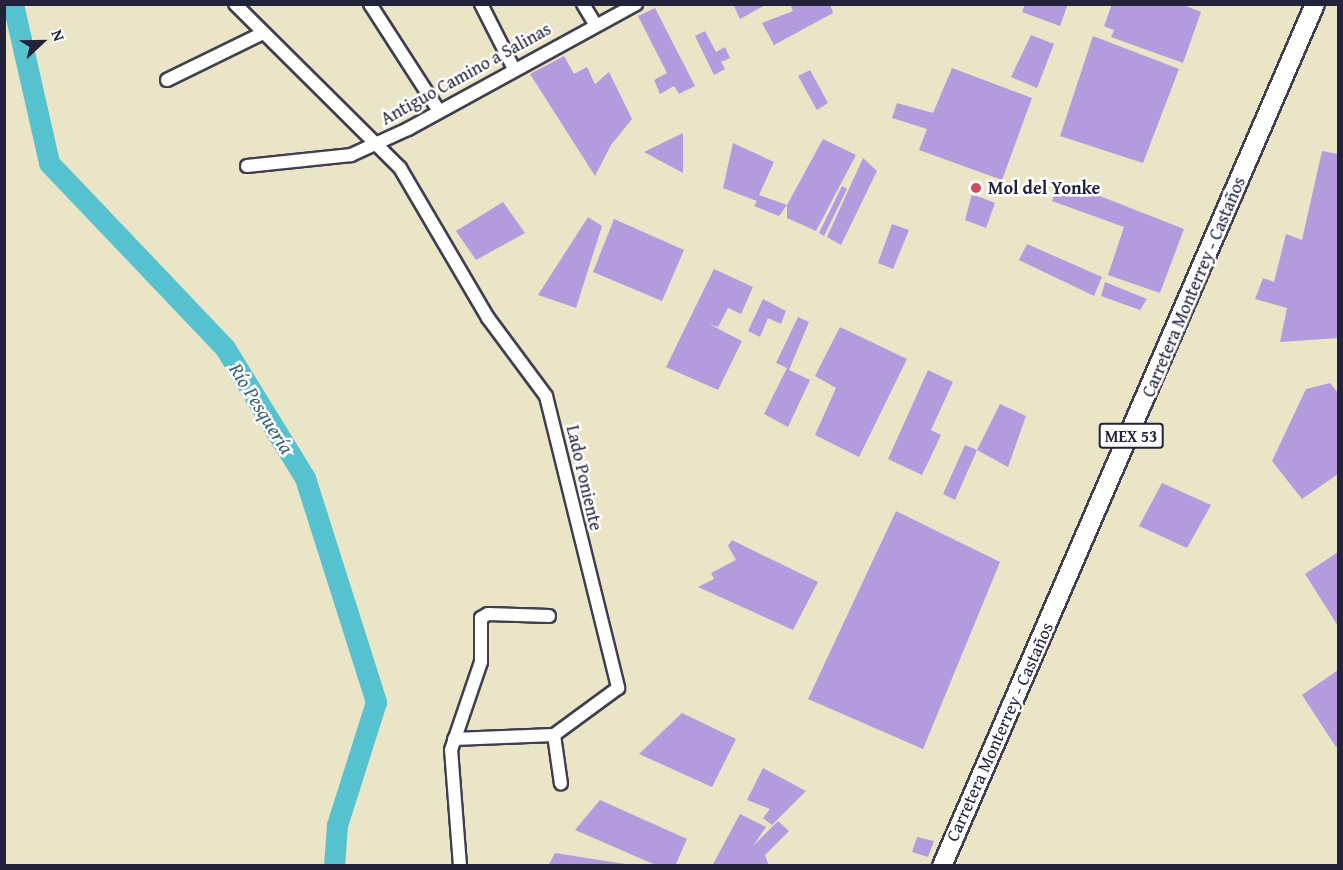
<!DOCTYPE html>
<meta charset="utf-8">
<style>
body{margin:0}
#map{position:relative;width:1343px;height:870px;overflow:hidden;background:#eae5c6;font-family:"Gentium Book Plus",serif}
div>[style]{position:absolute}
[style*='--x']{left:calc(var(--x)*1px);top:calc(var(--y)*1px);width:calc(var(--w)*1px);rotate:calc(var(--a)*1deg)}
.river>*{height:21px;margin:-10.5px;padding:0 10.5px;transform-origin:10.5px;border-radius:10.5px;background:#56c2cf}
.building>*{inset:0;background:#b39bde}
.roads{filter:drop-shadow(2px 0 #403f50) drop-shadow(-2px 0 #403f50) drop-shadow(0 2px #403f50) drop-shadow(0 -2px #403f50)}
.minor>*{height:12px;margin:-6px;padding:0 6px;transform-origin:6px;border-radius:6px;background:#fff}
.primary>*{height:18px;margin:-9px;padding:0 9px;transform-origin:9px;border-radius:9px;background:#fff}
.dots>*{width:16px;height:16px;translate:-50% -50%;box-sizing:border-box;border:3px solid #fff;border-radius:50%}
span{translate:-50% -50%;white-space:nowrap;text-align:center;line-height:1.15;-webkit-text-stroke:5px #fff;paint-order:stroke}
.shield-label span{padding:2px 4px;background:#fff;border:2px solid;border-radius:4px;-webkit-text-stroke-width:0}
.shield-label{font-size:16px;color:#22223b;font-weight:700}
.street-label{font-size:18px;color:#22223b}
.poi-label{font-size:18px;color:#22223b;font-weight:700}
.left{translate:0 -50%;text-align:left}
.water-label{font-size:20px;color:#376276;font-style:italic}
.frame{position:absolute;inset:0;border:6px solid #22223b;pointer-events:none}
.north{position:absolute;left:12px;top:12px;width:60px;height:60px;-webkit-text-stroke:4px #fff;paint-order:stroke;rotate:68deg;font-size:16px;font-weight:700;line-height:24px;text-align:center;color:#22223b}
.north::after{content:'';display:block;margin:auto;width:21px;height:27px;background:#22223b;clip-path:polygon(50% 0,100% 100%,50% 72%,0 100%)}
</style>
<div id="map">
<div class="river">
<i style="--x:13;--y:4;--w:163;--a:77.2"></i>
<i style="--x:49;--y:163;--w:255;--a:46.4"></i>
<i style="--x:225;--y:348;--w:153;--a:58.4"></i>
<i style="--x:305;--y:478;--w:235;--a:72.4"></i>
<i style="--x:376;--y:702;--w:129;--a:107.6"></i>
<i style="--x:337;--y:825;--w:41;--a:94.2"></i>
</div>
<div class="building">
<i style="clip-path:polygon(733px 4px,767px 4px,740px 19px)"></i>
<i style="clip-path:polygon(796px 4px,830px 4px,833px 13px,774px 45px,762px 23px,793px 11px,791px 7px)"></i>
<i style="clip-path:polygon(1025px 4px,1068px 4px,1060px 26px,1022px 12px)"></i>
<i style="clip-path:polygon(1112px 4px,1181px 4px,1201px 12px,1183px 63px,1111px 37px,1114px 30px,1104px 26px)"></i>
<i style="clip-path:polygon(655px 8px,695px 86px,679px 94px,674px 86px,660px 94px,654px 80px,667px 73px,638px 16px)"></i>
<i style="clip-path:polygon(705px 31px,716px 52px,725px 47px,730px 58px,721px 62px,725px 69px,714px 75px,695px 36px)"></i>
<i style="clip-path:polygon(1031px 35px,1054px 44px,1037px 88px,1011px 77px)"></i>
<i style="clip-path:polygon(1093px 36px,1179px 69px,1143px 163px,1060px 136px)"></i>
<i style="clip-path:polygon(564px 56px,574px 74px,587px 67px,595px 84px,609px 72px,632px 119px,611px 145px,595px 176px,530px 74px)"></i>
<i style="clip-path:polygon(952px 68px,1032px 98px,1002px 180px,919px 150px,927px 129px,892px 118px,897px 103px,933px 113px)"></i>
<i style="clip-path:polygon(810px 70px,828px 103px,817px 110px,798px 76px)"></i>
<i style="clip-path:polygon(683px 133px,683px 173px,644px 152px)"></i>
<i style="clip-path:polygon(823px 139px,856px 155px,816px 231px,787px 218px,787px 205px)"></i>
<i style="clip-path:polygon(733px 143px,774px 162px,759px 195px,787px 205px,779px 216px,754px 206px,757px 201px,723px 188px)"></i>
<i style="clip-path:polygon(1322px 151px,1338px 154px,1338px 338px,1280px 342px,1287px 308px,1255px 299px,1263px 278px,1274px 282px,1286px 234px,1302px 240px)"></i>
<i style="clip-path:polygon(863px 158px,877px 171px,841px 245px,827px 237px)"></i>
<i style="clip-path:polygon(1059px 180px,1184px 229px,1160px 293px,1108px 275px,1124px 227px,1052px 201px)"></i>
<i style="clip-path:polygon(842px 186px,847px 189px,824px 236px,819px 233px)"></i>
<i style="clip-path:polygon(972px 194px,995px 203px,986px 228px,965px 220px)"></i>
<i style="clip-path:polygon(503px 202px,525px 233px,476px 260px,456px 231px)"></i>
<i style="clip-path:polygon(588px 217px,602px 226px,576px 308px,538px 295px)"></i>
<i style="clip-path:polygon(614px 219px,684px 250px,662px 301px,593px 272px)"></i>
<i style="clip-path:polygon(892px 224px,909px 230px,893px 269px,878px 263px)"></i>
<i style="clip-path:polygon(1027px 244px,1102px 277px,1094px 296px,1019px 260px)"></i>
<i style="clip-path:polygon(714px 269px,753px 287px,741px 314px,728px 308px,718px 327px,709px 324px,742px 341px,718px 390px,666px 367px)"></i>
<i style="clip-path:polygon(1105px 282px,1147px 299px,1140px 310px,1101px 296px)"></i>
<i style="clip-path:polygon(763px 299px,786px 311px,781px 324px,768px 318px,760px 337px,748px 331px)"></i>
<i style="clip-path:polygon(798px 317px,809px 322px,789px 370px,810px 380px,788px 427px,764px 414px,787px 368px,776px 363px)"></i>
<i style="clip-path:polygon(840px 327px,907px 359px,859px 457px,815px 435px,836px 388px,815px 376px)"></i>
<i style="clip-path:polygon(928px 370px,953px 382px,931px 430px,941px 435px,922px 475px,888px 459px)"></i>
<i style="clip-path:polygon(1330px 383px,1338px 393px,1338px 474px,1302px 499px,1272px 461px,1306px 389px)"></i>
<i style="clip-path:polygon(1000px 404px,1026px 416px,1008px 467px,977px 450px)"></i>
<i style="clip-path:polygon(965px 445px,977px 450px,955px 500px,943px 494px)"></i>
<i style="clip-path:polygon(1162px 483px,1211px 505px,1187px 548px,1139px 526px)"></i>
<i style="clip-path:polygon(896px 511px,1000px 562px,923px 749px,808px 699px)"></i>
<i style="clip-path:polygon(732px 540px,818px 582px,793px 630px,698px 587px,714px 579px,711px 573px,736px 560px,728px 546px)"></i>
<i style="clip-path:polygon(1338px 552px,1338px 626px,1305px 574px)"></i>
<i style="clip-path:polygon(1338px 670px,1338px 746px,1336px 747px,1302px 695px)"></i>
<i style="clip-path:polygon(682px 713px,736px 739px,712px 787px,639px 754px)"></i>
<i style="clip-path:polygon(763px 768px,806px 791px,772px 825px,763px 818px,770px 809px,747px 800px)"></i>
<i style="clip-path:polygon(600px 800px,687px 839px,675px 866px,658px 866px,575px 830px)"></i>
<i style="clip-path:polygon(740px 814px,766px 827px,753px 846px,778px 821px,789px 831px,765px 855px,769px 866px,712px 866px)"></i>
<i style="clip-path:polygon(917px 837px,934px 841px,928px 857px,912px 852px)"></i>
<i style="clip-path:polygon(555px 853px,625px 864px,625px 866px,548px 866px)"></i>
</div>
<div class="roads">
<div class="minor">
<i style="--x:235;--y:4;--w:233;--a:44.8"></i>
<i style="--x:400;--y:168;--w:174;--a:59.6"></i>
<i style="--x:488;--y:318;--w:97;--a:53.4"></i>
<i style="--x:546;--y:396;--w:301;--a:76.1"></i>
<i style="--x:618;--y:688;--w:79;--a:143.7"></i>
<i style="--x:554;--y:735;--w:100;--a:177.7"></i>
<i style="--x:370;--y:4;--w:127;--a:57.2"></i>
<i style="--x:481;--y:4;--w:73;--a:63.1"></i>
<i style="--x:583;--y:4;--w:23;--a:59"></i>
<i style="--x:167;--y:80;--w:105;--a:-26.1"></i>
<i style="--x:247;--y:166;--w:105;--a:-6"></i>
<i style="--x:351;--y:155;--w:63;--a:-24.5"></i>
<i style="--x:408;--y:129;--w:260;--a:-28.7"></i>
<i style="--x:554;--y:735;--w:49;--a:81.9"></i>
<i style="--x:460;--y:866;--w:116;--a:-94.4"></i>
<i style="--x:451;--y:750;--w:93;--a:-71.2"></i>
<i style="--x:481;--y:662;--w:44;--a:-90"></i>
<i style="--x:481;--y:618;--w:8;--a:-30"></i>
<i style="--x:488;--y:614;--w:61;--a:1.9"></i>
</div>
<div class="primary">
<i style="--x:942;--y:866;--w:939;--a:-66.6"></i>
</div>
</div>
<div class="dots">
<i style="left:976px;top:188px;background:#d1495b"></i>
</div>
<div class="shield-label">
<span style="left:1131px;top:436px">MEX 53</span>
</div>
<div class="street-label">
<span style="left:466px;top:74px;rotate:-29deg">Antiguo Camino a Salinas</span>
<span style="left:1194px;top:287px;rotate:-67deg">Carretera Monterrey - Castaños</span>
<span style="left:584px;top:478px;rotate:77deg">Lado Poniente</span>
<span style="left:1000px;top:732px;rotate:-66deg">Carretera Monterrey - Castaños</span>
</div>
<div class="poi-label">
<span class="left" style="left:988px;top:188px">Mol del Yonke</span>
</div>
<div class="water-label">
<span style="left:262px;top:408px;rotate:58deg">Río Pesquería</span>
</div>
<div class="frame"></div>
<div class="north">N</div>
</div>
